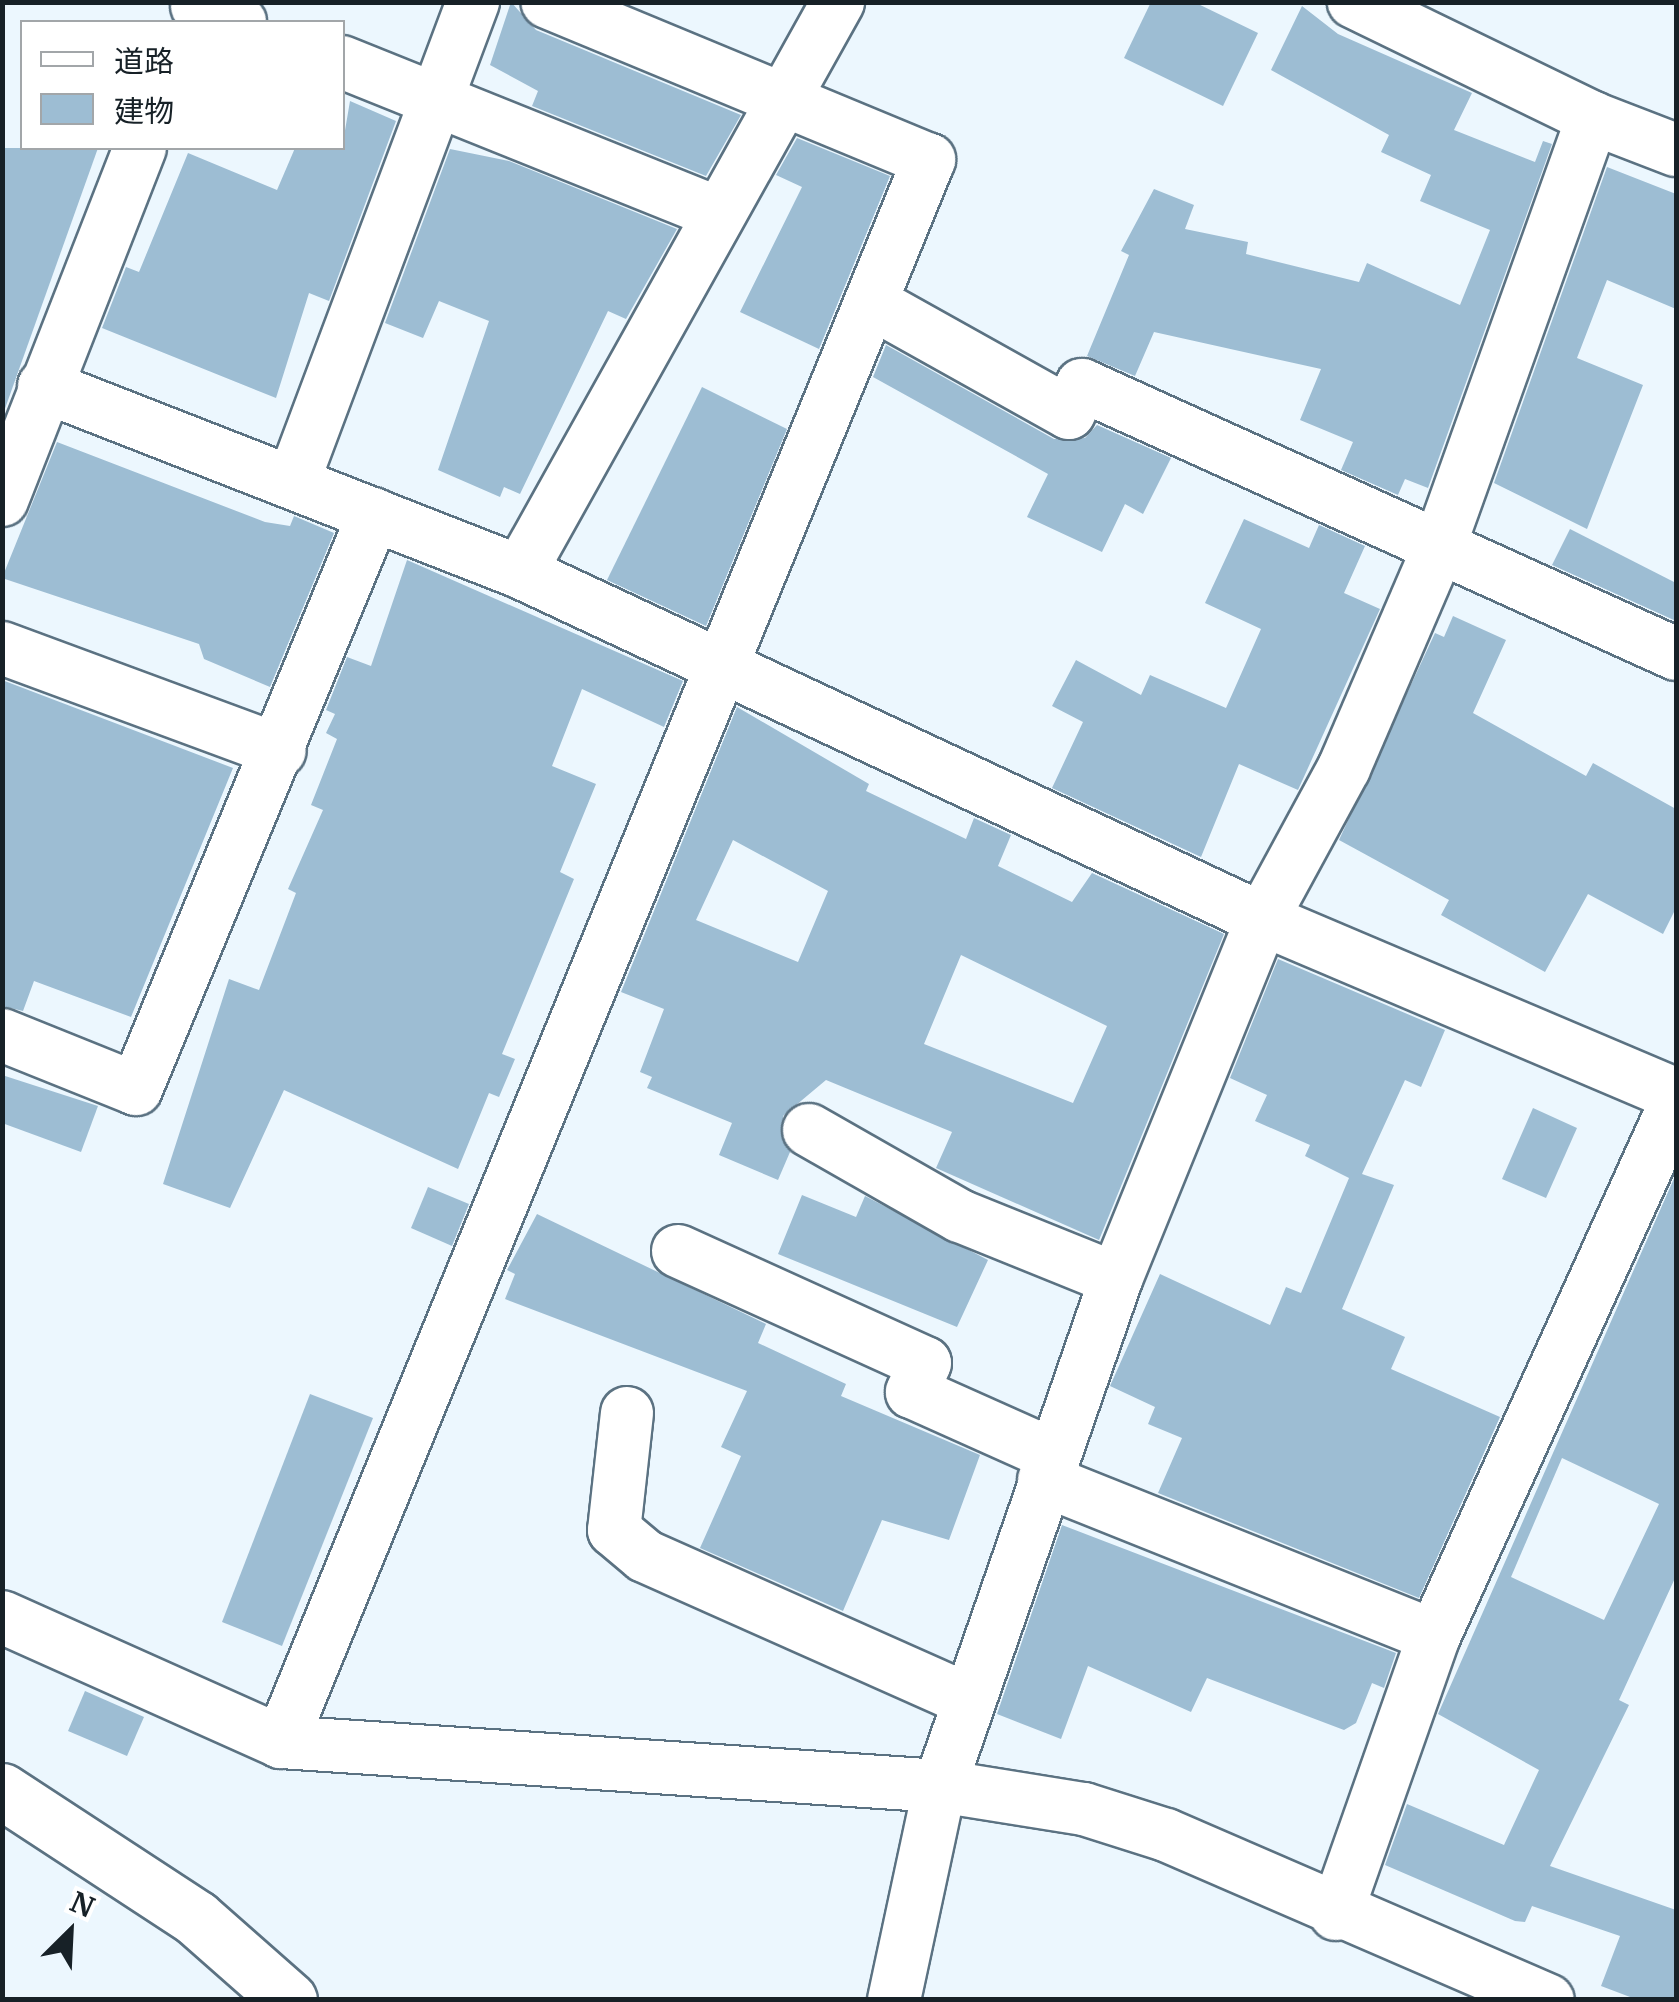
<!DOCTYPE html>
<meta charset="utf-8">
<style>
body{margin:0}
#map{position:relative;width:1679px;height:2002px;overflow:hidden;background:#ecf7fe;font-family:Merriweather,"Noto Sans JP",serif}
div>[style]{position:absolute}
[style*='--x']{left:calc(var(--x)*1px);top:calc(var(--y)*1px);width:calc(var(--w)*1px);rotate:calc(var(--a)*1deg)}
.building>*{inset:0;background:#9dbdd3}
.roads{filter:drop-shadow(2px 0 #5b7282) drop-shadow(-2px 0 #5b7282) drop-shadow(0 2px #5b7282) drop-shadow(0 -2px #5b7282)}
.minor>*{height:52px;margin:-26px;padding:0 26px;transform-origin:26px;border-radius:26px;background:#fff}
.tertiary>*{height:55px;margin:-27.5px;padding:0 27.5px;transform-origin:27.5px;border-radius:27.5px;background:#fff}
span{translate:-50% -50%;white-space:nowrap;text-align:center;line-height:1.15;-webkit-text-stroke:8px #fff;paint-order:stroke}
.frame{position:absolute;inset:0;border:5px solid #172127;pointer-events:none}
.legend{position:absolute;left:20px;top:20px;width:325px;height:130px;box-sizing:border-box;background:#fff;border:2px solid #a2a6a9;margin:0;padding:12px 18px;list-style:none;font-size:30px;color:#172127}
.legend li{display:flex;align-items:center;gap:20px;height:50px}
.legend b{width:50px;border:2px solid #a2a6a9}
.north{position:absolute;left:20px;top:1882px;width:100px;height:100px;-webkit-text-stroke:8px #fff;paint-order:stroke;rotate:24deg;font-size:28px;font-weight:700;line-height:40px;text-align:center;color:#172127}
.north::after{content:'';display:block;margin:auto;width:35px;height:45px;background:#172127;clip-path:polygon(50% 0,100% 100%,50% 72%,0 100%)}
</style>
<div id="map">
<div class="building">
<i style="clip-path:polygon(511px 2px,536px 30px,741px 115px,706px 176px,532px 106px,538px 91px,490px 65px)"></i>
<i style="clip-path:polygon(1151px 2px,1194px 2px,1258px 33px,1223px 106px,1124px 58px)"></i>
<i style="clip-path:polygon(1302px 6px,1338px 34px,1472px 93px,1454px 130px,1535px 162px,1543px 141px,1552px 144px,1428px 488px,1405px 479px,1398px 495px,1341px 470px,1353px 442px,1300px 420px,1321px 369px,1154px 332px,1135px 376px,1087px 356px,1129px 255px,1121px 251px,1154px 189px,1194px 205px,1185px 229px,1248px 242px,1246px 254px,1359px 282px,1367px 263px,1460px 305px,1490px 230px,1420px 201px,1431px 175px,1381px 152px,1389px 135px,1271px 70px)"></i>
<i style="clip-path:polygon(350px 101px,396px 121px,329px 301px,309px 293px,276px 398px,102px 328px,126px 267px,139px 272px,188px 153px,277px 190px,295px 148px,342px 148px)"></i>
<i style="clip-path:polygon(797px 138px,890px 176px,819px 349px,740px 312px,802px 187px,776px 175px)"></i>
<i style="clip-path:polygon(2px 148px,98px 148px,2px 417px)"></i>
<i style="clip-path:polygon(450px 149px,509px 161px,677px 229px,626px 319px,608px 311px,520px 494px,504px 487px,500px 497px,438px 470px,489px 321px,439px 301px,423px 338px,385px 323px)"></i>
<i style="clip-path:polygon(1607px 167px,1676px 194px,1676px 309px,1607px 280px,1577px 358px,1643px 385px,1587px 529px,1494px 483px)"></i>
<i style="clip-path:polygon(886px 345px,1054px 439px,1085px 438px,1097px 425px,1171px 458px,1143px 514px,1125px 504px,1102px 552px,1027px 517px,1048px 474px,873px 377px)"></i>
<i style="clip-path:polygon(702px 387px,787px 429px,706px 626px,607px 580px)"></i>
<i style="clip-path:polygon(57px 442px,265px 522px,290px 526px,294px 516px,334px 533px,270px 687px,204px 659px,199px 644px,2px 578px)"></i>
<i style="clip-path:polygon(1244px 519px,1309px 548px,1319px 525px,1365px 546px,1344px 593px,1380px 609px,1298px 790px,1239px 764px,1201px 857px,1052px 788px,1083px 722px,1052px 706px,1076px 660px,1141px 695px,1150px 675px,1226px 708px,1261px 629px,1205px 603px)"></i>
<i style="clip-path:polygon(1570px 529px,1676px 583px,1676px 621px,1552px 565px)"></i>
<i style="clip-path:polygon(407px 560px,683px 681px,664px 727px,582px 689px,552px 766px,596px 784px,560px 872px,574px 879px,502px 1054px,515px 1059px,499px 1097px,489px 1093px,458px 1169px,284px 1090px,230px 1208px,163px 1184px,229px 979px,259px 990px,296px 893px,288px 889px,323px 810px,311px 805px,337px 739px,326px 733px,335px 714px,326px 710px,347px 657px,371px 666px)"></i>
<i style="clip-path:polygon(1453px 616px,1506px 640px,1473px 713px,1586px 776px,1593px 763px,1676px 809px,1676px 908px,1663px 934px,1588px 894px,1545px 972px,1441px 915px,1449px 900px,1339px 840px,1435px 633px,1444px 637px)"></i>
<i style="clip-path:polygon(2px 680px,233px 768px,131px 1017px,34px 981px,23px 1011px,2px 1006px)"></i>
<i style="clip-path:polygon(evenodd,737px 707px,869px 784px,866px 791px,966px 839px,974px 818px,1011px 835px,998px 866px,1072px 902px,1092px 873px,1224px 934px,1099px 1240px,936px 1168px,952px 1132px,826px 1080px,783px 1116px,790px 1152px,778px 1180px,719px 1155px,732px 1123px,647px 1088px,652px 1077px,640px 1072px,664px 1009px,621px 992px,737px 707px,733px 840px,828px 891px,798px 962px,696px 920px,733px 840px,737px 707px,961px 955px,1107px 1026px,1073px 1103px,924px 1044px,961px 955px)"></i>
<i style="clip-path:polygon(1278px 959px,1445px 1030px,1421px 1087px,1405px 1080px,1362px 1174px,1394px 1185px,1342px 1309px,1405px 1337px,1391px 1369px,1500px 1417px,1419px 1598px,1158px 1493px,1182px 1438px,1148px 1424px,1155px 1407px,1110px 1386px,1160px 1274px,1270px 1325px,1286px 1287px,1301px 1293px,1349px 1178px,1305px 1156px,1310px 1145px,1255px 1121px,1267px 1095px,1230px 1078px)"></i>
<i style="clip-path:polygon(2px 1075px,98px 1106px,81px 1152px,2px 1123px)"></i>
<i style="clip-path:polygon(1533px 1108px,1577px 1128px,1546px 1198px,1502px 1179px)"></i>
<i style="clip-path:polygon(evenodd,1676px 1174px,1676px 1576px,1619px 1700px,1629px 1705px,1550px 1866px,1676px 1910px,1676px 2000px,1638px 2000px,1601px 1986px,1620px 1936px,1532px 1906px,1525px 1922px,1515px 1921px,1385px 1865px,1407px 1804px,1504px 1845px,1539px 1770px,1438px 1714px,1676px 1174px,1562px 1458px,1659px 1504px,1604px 1620px,1511px 1577px,1562px 1458px)"></i>
<i style="clip-path:polygon(428px 1187px,469px 1204px,452px 1246px,411px 1228px)"></i>
<i style="clip-path:polygon(802px 1195px,856px 1217px,865px 1196px,988px 1260px,957px 1327px,778px 1254px)"></i>
<i style="clip-path:polygon(537px 1214px,766px 1324px,758px 1343px,846px 1384px,841px 1396px,980px 1455px,949px 1540px,882px 1520px,843px 1611px,700px 1548px,741px 1456px,721px 1447px,747px 1391px,505px 1299px,515px 1274px,507px 1270px)"></i>
<i style="clip-path:polygon(310px 1394px,373px 1418px,282px 1646px,222px 1622px)"></i>
<i style="clip-path:polygon(1062px 1525px,1396px 1653px,1384px 1688px,1372px 1683px,1356px 1723px,1344px 1730px,1207px 1678px,1191px 1712px,1088px 1666px,1061px 1739px,997px 1714px)"></i>
<i style="clip-path:polygon(85px 1691px,144px 1717px,127px 1756px,68px 1731px)"></i>
</div>
<div class="roads">
<div class="minor">
<i style="--x:197;--y:6;--w:46;--a:20.4"></i>
<i style="--x:342;--y:62;--w:402;--a:21.9"></i>
<i style="--x:1593;--y:118;--w:89;--a:21.1"></i>
<i style="--x:874;--y:304;--w:223;--a:29.2"></i>
<i style="--x:1069;--y:413;--w:31;--a:-65"></i>
<i style="--x:1082;--y:385;--w:652;--a:24.36"></i>
<i style="--x:44;--y:386;--w:511;--a:21.34"></i>
<i style="--x:520;--y:572;--w:819;--a:25.06"></i>
<i style="--x:1262;--y:919;--w:450;--a:23"></i>
<i style="--x:293;--y:482;--w:513;--a:-69.44"></i>
<i style="--x:2;--y:500;--w:378;--a:-68.6"></i>
<i style="--x:520;--y:572;--w:653;--a:-60.84"></i>
<i style="--x:2;--y:648;--w:296;--a:20.3"></i>
<i style="--x:2;--y:1035;--w:144;--a:21.9"></i>
<i style="--x:136;--y:1089;--w:622;--a:-67.51"></i>
<i style="--x:809;--y:1130;--w:174;--a:29.7"></i>
<i style="--x:960;--y:1216;--w:168;--a:22"></i>
<i style="--x:678;--y:1251;--w:271;--a:24.4"></i>
<i style="--x:925;--y:1363;--w:32;--a:114"></i>
<i style="--x:912;--y:1392;--w:154;--a:24.1"></i>
<i style="--x:627;--y:1413;--w:118;--a:96.3"></i>
<i style="--x:614;--y:1530;--w:40;--a:40"></i>
<i style="--x:645;--y:1556;--w:355;--a:24"></i>
<i style="--x:1044;--y:1480;--w:420;--a:21.8"></i>
<i style="--x:2;--y:1617;--w:306;--a:24.1"></i>
<i style="--x:281;--y:1742;--w:660;--a:3.82"></i>
<i style="--x:940;--y:1786;--w:146;--a:9.1"></i>
<i style="--x:1084;--y:1809;--w:86;--a:17.6"></i>
<i style="--x:1166;--y:1835;--w:416;--a:23.4"></i>
<i style="--x:281;--y:1742;--w:1710;--a:-67.73"></i>
<i style="--x:929;--y:160;--w:413;--a:-157.5"></i>
<i style="--x:1336;--y:1914;--w:295;--a:-70.6"></i>
<i style="--x:1434;--y:1636;--w:586;--a:-65.62"></i>
<i style="--x:894;--y:2000;--w:219;--a:-77.9"></i>
<i style="--x:940;--y:1786;--w:537;--a:-70.86"></i>
<i style="--x:1116;--y:1279;--w:388;--a:-67.9"></i>
<i style="--x:1262;--y:919;--w:172;--a:-61.5"></i>
<i style="--x:1344;--y:768;--w:241;--a:-66.7"></i>
<i style="--x:1439;--y:547;--w:456;--a:-70.3"></i>
<i style="--x:1593;--y:118;--w:266;--a:-154.1"></i>
</div>
<div class="tertiary">
<i style="--x:2;--y:1791;--w:232;--a:33.2"></i>
<i style="--x:196;--y:1918;--w:124;--a:41.4"></i>
</div>
</div>
<div class="frame"></div>
<ul class="legend">
<li><b style="height:12px;background:#fff"></b>道路</li>
<li><b style="height:28px;background:#9dbdd3"></b>建物</li>
</ul>
<div class="north">N</div>
</div>
